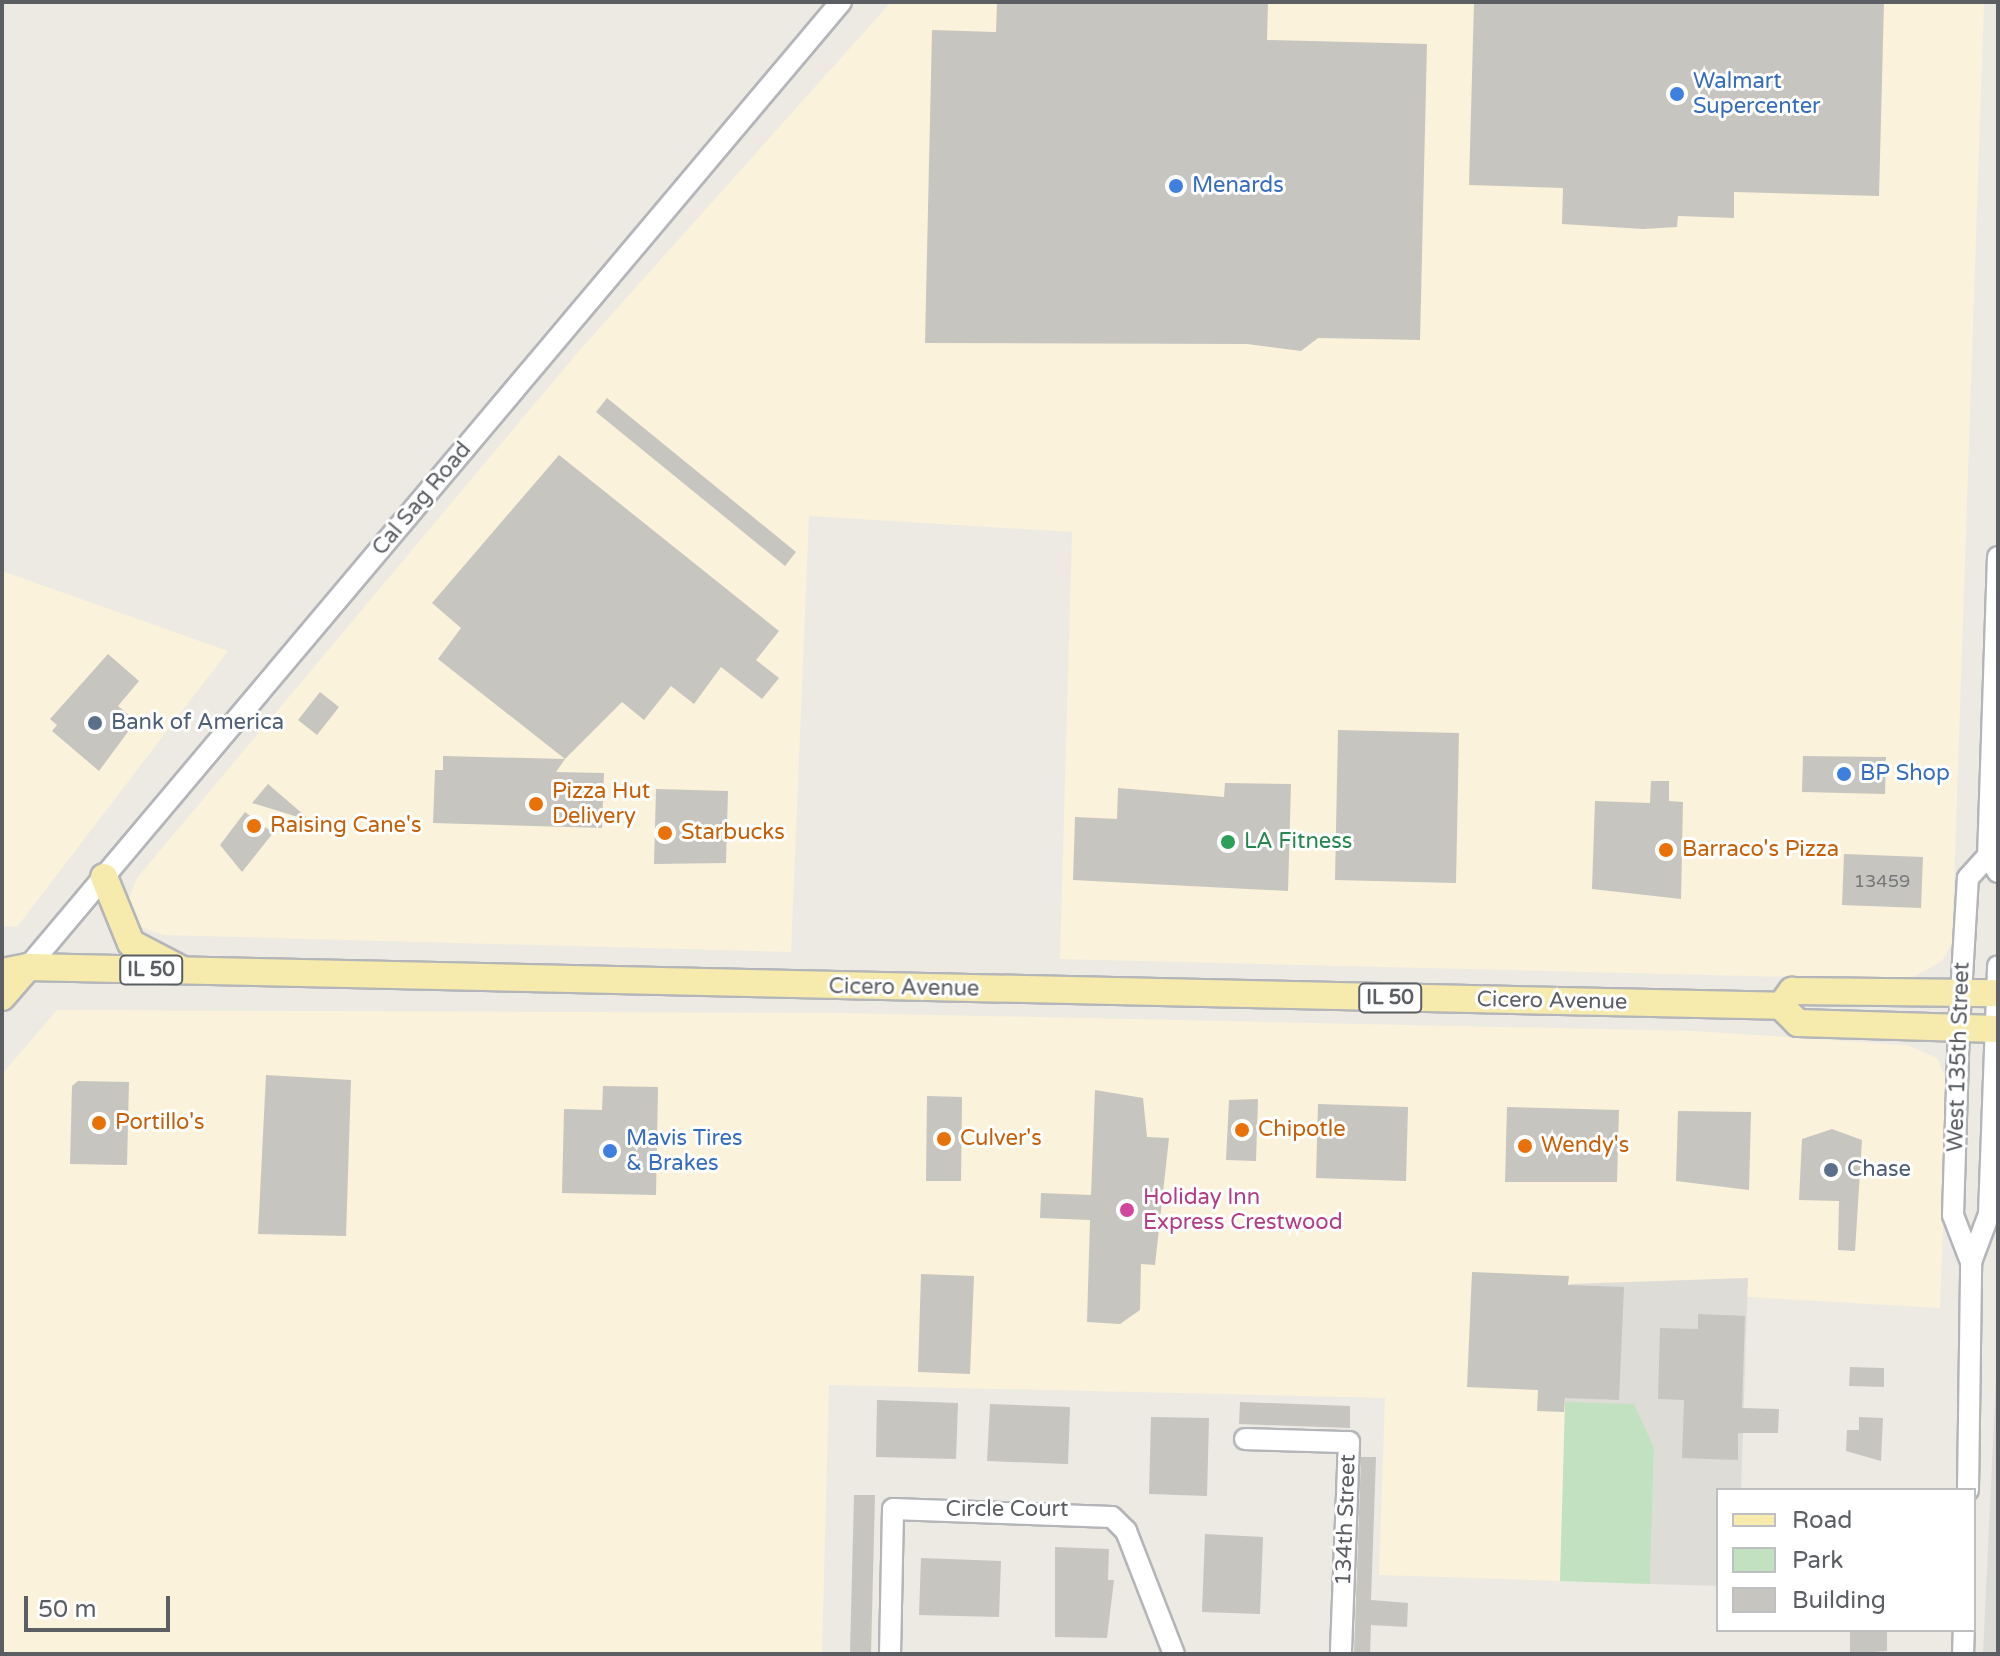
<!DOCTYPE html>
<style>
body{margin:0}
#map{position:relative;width:2000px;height:1656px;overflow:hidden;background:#eceae2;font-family:"Varela Round",sans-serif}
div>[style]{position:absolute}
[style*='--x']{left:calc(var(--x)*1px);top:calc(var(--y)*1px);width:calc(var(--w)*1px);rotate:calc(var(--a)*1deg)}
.commercial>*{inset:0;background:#faf2da}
.industrial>*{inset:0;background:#dedcd7}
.green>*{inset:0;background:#c1e1c1}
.building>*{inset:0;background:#c7c5c0}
.roads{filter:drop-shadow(2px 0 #b3b5b8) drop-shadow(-2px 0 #b3b5b8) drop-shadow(0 2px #b3b5b8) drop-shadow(0 -2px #b3b5b8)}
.minor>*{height:20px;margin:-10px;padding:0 10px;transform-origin:10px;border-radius:10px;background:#fff}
.major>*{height:26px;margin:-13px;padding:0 13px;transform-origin:13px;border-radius:13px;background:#f6ebad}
.dots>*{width:22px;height:22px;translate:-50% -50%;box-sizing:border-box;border:4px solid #fff;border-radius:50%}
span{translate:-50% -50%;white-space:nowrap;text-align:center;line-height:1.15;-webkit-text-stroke:6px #fff;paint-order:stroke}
.number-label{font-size:18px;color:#76787a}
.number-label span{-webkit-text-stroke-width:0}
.shield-label span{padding:2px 6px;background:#fff;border:2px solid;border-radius:6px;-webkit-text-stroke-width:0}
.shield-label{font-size:20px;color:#5b5e62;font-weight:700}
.shop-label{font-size:22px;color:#366cbe}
.left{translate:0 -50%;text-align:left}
.street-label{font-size:22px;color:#5b5e62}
.service-label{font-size:22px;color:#4e5e75}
.food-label{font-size:22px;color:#c56008}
.leisure-label{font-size:22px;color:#27864d}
.hotel-label{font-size:22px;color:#b23c85}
.frame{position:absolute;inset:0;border:4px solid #5b5e62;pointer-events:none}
.legend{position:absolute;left:1716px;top:1488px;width:260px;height:144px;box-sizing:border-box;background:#fff;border:2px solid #bdbfc0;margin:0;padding:10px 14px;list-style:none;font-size:24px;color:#5b5e62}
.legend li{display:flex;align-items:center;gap:16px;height:40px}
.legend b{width:40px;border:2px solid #bdbfc0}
.scale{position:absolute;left:24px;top:1596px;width:146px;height:36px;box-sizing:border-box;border:4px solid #5b5e62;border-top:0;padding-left:10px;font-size:24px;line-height:28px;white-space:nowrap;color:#5b5e62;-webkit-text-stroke:6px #fff;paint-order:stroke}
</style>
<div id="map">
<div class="commercial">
<i style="clip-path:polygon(891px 2px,1984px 2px,1952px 944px,1942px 961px,1908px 980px,1060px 959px,1072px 532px,809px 516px,791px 952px,163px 935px,138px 926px,128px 901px,137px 878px,578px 352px)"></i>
<i style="clip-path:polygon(2px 571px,228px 651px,17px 927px,2px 926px)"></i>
<i style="clip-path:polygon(57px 1010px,846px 1013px,1695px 1031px,1907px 1045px,1937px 1058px,1948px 1083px,1940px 1308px,1747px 1297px,1747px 1278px,1570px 1285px,1560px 1581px,1379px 1575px,1385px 1398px,829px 1385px,822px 1654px,2px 1654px,2px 1074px)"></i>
</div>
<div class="industrial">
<i style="clip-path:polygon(1748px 1278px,1741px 1490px,1718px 1490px,1718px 1586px,1650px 1584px,1654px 1448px,1565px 1402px,1570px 1284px)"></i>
<i style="clip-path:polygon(1998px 1337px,1998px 1654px,1983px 1654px)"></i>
</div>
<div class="green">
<i style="clip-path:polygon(1565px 1402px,1634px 1404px,1654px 1448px,1650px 1584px,1560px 1581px)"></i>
</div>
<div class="building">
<i style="clip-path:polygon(997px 2px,1268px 2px,1267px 40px,1427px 44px,1420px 340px,1318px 338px,1301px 351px,1247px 344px,925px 343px,932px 30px,996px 32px)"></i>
<i style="clip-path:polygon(1474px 2px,1884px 2px,1879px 196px,1734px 192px,1734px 218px,1678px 216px,1677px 227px,1643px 229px,1562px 224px,1563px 188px,1469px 185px)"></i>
<i style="clip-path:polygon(607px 398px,796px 552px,785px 566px,596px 412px)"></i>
<i style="clip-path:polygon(559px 455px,779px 631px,756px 660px,779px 678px,762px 699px,721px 667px,694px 704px,671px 686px,644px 720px,622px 702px,565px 759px,438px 659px,461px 628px,432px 603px)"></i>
<i style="clip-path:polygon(108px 654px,139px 681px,118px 706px,136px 721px,99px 771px,52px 731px,57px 725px,50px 719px)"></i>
<i style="clip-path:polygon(320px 692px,339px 707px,317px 735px,298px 720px)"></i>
<i style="clip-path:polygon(1338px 730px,1459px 733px,1456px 883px,1335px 880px)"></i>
<i style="clip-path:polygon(443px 756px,565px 759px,556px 772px,604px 773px,602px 828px,433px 823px,435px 770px,443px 770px)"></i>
<i style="clip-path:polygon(1803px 756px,1886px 757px,1885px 794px,1802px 792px)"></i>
<i style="clip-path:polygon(1651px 781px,1669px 781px,1669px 801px,1683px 802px,1681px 899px,1592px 889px,1595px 801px,1650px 803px)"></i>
<i style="clip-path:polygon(1225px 783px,1291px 784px,1288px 891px,1073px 880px,1075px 817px,1117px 819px,1118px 788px,1224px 797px)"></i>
<i style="clip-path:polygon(268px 784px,311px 821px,252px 803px)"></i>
<i style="clip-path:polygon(656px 789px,728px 791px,726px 863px,654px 864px)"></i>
<i style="clip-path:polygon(245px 812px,273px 833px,242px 872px,220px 845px)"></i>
<i style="clip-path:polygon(1844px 854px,1923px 857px,1921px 908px,1842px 905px)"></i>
<i style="clip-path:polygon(266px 1075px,351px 1080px,346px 1236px,258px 1234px)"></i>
<i style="clip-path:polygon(78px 1081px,129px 1082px,127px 1165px,70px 1164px,72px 1086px)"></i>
<i style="clip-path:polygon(603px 1086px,658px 1087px,656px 1195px,562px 1193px,564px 1109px,602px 1110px)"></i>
<i style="clip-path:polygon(1095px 1090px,1143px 1098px,1147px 1137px,1169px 1138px,1155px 1265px,1141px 1264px,1140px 1310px,1120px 1324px,1087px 1322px,1090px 1220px,1040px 1218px,1041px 1193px,1091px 1195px)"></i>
<i style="clip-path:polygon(927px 1096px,962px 1097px,961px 1181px,926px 1181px)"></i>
<i style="clip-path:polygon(1258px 1099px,1256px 1161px,1226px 1160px,1229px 1100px)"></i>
<i style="clip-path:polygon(1318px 1104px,1408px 1107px,1406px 1181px,1316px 1178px)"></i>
<i style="clip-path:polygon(1507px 1107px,1619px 1110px,1617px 1182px,1505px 1182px)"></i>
<i style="clip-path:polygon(1678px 1111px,1751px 1112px,1749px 1190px,1676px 1181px)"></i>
<i style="clip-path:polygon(1832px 1129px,1862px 1140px,1855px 1251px,1838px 1250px,1839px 1201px,1799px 1200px,1802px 1139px)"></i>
<i style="clip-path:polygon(1472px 1272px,1569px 1276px,1568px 1285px,1624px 1287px,1619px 1400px,1565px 1398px,1564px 1412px,1537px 1411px,1538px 1390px,1467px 1387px)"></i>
<i style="clip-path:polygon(921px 1274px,974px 1276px,970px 1374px,918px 1372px)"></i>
<i style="clip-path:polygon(1698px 1314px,1745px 1316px,1742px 1408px,1779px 1409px,1778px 1433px,1738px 1433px,1738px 1460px,1682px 1458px,1684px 1400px,1658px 1399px,1660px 1328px,1698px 1329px)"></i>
<i style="clip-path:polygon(1850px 1367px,1884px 1368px,1884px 1387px,1849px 1386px)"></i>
<i style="clip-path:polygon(877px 1400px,958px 1403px,956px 1459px,876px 1457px)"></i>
<i style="clip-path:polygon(1240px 1402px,1350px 1406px,1350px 1428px,1239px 1424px)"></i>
<i style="clip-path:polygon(990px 1404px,1070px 1407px,1068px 1464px,987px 1461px)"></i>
<i style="clip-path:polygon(1151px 1417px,1209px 1418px,1207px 1496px,1149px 1494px)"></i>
<i style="clip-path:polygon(1859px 1417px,1883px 1418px,1881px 1461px,1846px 1451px,1847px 1430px,1859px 1430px)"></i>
<i style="clip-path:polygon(1361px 1457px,1376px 1457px,1371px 1600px,1408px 1603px,1407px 1627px,1371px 1625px,1370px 1654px,1354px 1654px)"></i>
<i style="clip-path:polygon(854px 1495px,875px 1495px,871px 1654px,850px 1654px)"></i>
<i style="clip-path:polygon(1205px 1534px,1263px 1537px,1260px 1614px,1202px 1612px)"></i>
<i style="clip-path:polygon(1055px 1547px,1109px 1549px,1108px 1580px,1114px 1580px,1107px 1638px,1055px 1637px)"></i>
<i style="clip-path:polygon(921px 1558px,1001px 1561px,999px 1617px,919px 1615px)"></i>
<i style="clip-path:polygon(1850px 1630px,1887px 1630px,1887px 1651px,1850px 1654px)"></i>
</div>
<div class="roads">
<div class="minor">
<i style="--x:1998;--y:557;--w:299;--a:91.9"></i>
<i style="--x:1988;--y:856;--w:19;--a:58"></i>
<i style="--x:28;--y:967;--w:1262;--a:-49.89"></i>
<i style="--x:1971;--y:1262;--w:50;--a:-111"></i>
<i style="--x:1953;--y:1215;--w:187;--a:-88.2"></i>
<i style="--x:1959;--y:1028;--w:150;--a:-86.6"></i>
<i style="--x:1968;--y:878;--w:30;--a:-48"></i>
<i style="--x:1245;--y:1439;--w:104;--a:1.7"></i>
<i style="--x:1349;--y:1442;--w:212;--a:92.2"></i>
<i style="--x:1968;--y:1490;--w:228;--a:-89.2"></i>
<i style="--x:1971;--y:1262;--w:51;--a:-69.4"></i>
<i style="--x:1989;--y:1214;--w:248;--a:-87.9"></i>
<i style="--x:890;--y:1654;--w:145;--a:-88.8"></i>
<i style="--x:893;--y:1509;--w:219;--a:2.1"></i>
<i style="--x:1112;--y:1517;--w:20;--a:45"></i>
<i style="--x:1126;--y:1531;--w:132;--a:68.7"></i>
<i style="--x:1963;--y:1654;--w:24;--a:-88"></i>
</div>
<div class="major">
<i style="--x:104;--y:877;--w:71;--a:67.8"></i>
<i style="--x:131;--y:943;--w:54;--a:27.5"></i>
<i style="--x:2;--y:972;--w:26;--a:-11"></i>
<i style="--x:28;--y:967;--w:1753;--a:1.27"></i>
<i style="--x:1781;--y:1006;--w:24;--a:45"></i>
<i style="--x:1798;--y:1023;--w:200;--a:1.7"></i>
<i style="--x:2;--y:997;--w:40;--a:-49"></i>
<i style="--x:1781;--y:1006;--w:19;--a:-54"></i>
<i style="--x:1792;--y:991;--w:206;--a:0.6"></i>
</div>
</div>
<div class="dots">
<i style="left:1677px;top:94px;background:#3f7fe0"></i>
<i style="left:1176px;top:186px;background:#3f7fe0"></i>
<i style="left:95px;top:723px;background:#5c6f8a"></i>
<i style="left:1844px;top:774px;background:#3f7fe0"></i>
<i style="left:536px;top:804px;background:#e8710a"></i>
<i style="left:254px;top:826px;background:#e8710a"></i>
<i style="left:665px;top:833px;background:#e8710a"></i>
<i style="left:1228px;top:842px;background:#2e9e5b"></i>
<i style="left:1666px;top:850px;background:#e8710a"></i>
<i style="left:99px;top:1123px;background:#e8710a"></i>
<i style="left:1242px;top:1130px;background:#e8710a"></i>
<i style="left:944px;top:1139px;background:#e8710a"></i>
<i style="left:1525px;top:1146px;background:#e8710a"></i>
<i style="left:610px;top:1151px;background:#3f7fe0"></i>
<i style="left:1831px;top:1170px;background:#5c6f8a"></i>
<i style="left:1127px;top:1210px;background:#d1479c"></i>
</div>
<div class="number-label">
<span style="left:1882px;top:881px">13459</span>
</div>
<div class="shield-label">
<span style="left:151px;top:970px">IL 50</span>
<span style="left:1390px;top:998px">IL 50</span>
</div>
<div class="shop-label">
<span class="left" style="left:1693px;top:94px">Walmart<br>Supercenter</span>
<span class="left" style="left:1192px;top:186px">Menards</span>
<span class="left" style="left:1860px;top:774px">BP Shop</span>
<span class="left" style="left:626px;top:1151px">Mavis Tires<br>&amp; Brakes</span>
</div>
<div class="street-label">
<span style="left:422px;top:499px;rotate:-50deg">Cal Sag Road</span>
<span style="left:904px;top:988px;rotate:1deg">Cicero Avenue</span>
<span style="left:1552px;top:1001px;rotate:1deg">Cicero Avenue</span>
<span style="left:1959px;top:1057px;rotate:-88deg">West 135th Street</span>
<span style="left:1007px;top:1510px">Circle Court</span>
<span style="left:1346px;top:1520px;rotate:-88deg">134th Street</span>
</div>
<div class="service-label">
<span class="left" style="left:111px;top:723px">Bank of America</span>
<span class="left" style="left:1847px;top:1170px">Chase</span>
</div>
<div class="food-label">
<span class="left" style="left:552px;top:804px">Pizza Hut<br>Delivery</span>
<span class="left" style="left:270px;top:826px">Raising Cane's</span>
<span class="left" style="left:681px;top:833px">Starbucks</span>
<span class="left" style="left:1682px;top:850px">Barraco's Pizza</span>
<span class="left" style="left:115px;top:1123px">Portillo's</span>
<span class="left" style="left:1258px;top:1130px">Chipotle</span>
<span class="left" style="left:960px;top:1139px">Culver's</span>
<span class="left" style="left:1541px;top:1146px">Wendy's</span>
</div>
<div class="leisure-label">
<span class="left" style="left:1244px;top:842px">LA Fitness</span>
</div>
<div class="hotel-label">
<span class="left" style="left:1143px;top:1210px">Holiday Inn<br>Express Crestwood</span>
</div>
<div class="frame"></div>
<ul class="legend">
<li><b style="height:10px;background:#f6ebad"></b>Road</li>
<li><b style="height:22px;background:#c1e1c1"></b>Park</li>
<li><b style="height:22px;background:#c7c5c0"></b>Building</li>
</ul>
<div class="scale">50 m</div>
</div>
